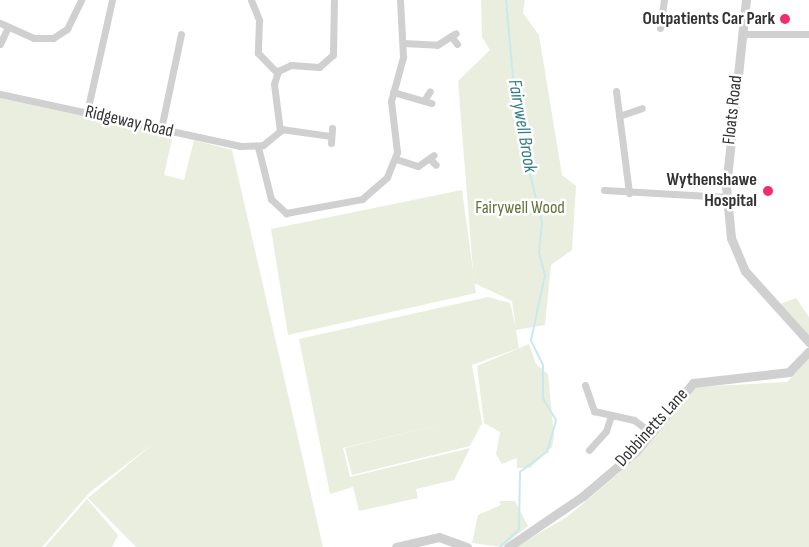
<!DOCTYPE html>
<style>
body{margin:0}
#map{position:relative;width:809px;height:547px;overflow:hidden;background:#fff;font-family:"Sofia Sans Condensed",sans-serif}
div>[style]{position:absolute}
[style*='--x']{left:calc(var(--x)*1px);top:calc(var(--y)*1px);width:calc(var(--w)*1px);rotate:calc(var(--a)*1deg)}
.green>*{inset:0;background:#eaeede}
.stream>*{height:2px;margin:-1px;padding:0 1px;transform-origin:1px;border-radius:1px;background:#cae9ee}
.minor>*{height:7px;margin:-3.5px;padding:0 3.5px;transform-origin:3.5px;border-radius:3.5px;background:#d0d0d0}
.tertiary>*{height:9px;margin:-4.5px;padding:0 4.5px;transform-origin:4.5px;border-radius:4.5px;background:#d0d0d0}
.dots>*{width:14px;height:14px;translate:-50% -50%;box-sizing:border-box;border:2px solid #fff;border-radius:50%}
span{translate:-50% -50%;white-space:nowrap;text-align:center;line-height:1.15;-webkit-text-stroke:5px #fff;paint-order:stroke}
.poi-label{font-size:18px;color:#333;font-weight:700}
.right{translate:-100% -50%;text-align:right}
.street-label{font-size:18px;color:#333}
.park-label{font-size:18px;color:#64733b}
.water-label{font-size:19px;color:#337d88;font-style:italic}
</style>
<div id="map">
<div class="green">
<i style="clip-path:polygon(481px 0,525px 0,523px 13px,539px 35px,562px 175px,576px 186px,572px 250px,551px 265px,545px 325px,516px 330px,519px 348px,472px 365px,482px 423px,470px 446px,352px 475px,345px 448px,460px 420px,343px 448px,350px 477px,470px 448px,454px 480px,416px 489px,418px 498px,359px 511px,353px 487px,330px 494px,299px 339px,488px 297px,510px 303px,516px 328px,512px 301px,474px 283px,458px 81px,490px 50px,482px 37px)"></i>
<i style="clip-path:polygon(0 98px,173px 135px,164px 175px,184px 180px,194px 140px,232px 150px,323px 547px,136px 547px,88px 498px,153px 444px,90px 492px,42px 547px,0 547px)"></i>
<i style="clip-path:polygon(462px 190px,476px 293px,288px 335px,271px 229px)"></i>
<i style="clip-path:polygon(796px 298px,809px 317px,809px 336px,780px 304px)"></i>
<i style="clip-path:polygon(529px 344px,536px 364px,548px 374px,554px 437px,552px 447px,530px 468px,517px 468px,517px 458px,502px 464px,496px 454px,500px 432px,484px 423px,477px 366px)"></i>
<i style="clip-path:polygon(809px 359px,809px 547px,515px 547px,567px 517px,619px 473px,694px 387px,787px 382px)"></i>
<i style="clip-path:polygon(87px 499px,118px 535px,112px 547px,45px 547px)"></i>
<i style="clip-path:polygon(499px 501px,515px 501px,528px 526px,502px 547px,472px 543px,478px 515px,501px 505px)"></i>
</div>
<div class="stream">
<i style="--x:500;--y:547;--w:26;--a:-43"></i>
<i style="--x:519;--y:529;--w:57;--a:-89"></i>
<i style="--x:520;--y:472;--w:34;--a:-37"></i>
<i style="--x:547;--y:452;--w:33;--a:-74"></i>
<i style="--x:556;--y:420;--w:26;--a:-121"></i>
<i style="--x:543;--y:398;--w:33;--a:-90"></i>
<i style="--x:543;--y:365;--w:28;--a:-116"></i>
<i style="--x:531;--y:340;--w:66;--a:-77.8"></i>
<i style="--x:545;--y:275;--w:24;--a:-105"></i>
<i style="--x:539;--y:252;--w:29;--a:-84"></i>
<i style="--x:542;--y:223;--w:105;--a:-103.8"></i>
<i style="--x:517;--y:121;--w:121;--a:-95.2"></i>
</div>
<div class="minor">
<i style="--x:251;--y:0;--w:22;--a:68"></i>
<i style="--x:259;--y:20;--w:33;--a:92"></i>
<i style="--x:258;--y:53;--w:28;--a:46"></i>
<i style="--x:0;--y:23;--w:37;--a:24"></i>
<i style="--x:34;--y:38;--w:19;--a:0"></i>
<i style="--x:53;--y:38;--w:17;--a:-33"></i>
<i style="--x:67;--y:29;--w:32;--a:-64"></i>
<i style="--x:660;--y:28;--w:28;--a:-82"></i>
<i style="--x:742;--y:34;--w:67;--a:0"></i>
<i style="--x:451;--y:36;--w:10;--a:53"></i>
<i style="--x:403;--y:43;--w:34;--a:3"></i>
<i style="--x:437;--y:45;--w:22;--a:-32"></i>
<i style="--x:0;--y:44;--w:19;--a:-65"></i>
<i style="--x:616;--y:91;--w:103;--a:82.7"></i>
<i style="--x:393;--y:92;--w:40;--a:16"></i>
<i style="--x:0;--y:94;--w:246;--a:12.2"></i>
<i style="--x:240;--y:146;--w:23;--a:-2"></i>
<i style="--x:263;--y:145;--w:22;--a:-39"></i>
<i style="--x:280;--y:131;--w:47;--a:-97.3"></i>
<i style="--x:274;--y:84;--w:14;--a:-73"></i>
<i style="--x:278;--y:71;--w:14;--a:-25"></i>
<i style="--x:291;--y:65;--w:28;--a:4"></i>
<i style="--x:319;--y:67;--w:18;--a:-41"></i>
<i style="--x:333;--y:55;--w:55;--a:-89"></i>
<i style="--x:425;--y:99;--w:9;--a:-58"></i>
<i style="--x:87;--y:112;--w:115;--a:-77.4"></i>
<i style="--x:619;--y:116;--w:24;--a:-19"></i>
<i style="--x:161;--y:129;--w:97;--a:-78.1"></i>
<i style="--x:281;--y:129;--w:49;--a:8.1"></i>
<i style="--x:331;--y:143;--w:15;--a:-86"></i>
<i style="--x:258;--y:147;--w:54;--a:76"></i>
<i style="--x:271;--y:199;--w:21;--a:43"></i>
<i style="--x:286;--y:213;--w:77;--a:-10.4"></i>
<i style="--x:362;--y:199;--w:33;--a:-41"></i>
<i style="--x:387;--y:177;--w:27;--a:-68"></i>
<i style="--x:397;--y:152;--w:51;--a:-96.7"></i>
<i style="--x:391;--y:101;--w:46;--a:-74.7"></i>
<i style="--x:403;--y:57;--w:57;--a:-93"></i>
<i style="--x:396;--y:159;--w:23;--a:18"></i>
<i style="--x:418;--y:166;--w:19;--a:-35"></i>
<i style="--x:430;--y:159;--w:8;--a:45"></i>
<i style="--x:604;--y:190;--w:123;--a:3.3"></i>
<i style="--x:585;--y:385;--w:28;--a:71"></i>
<i style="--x:594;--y:411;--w:41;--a:12.7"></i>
<i style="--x:634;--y:420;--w:21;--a:37"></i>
<i style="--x:589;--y:450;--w:25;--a:-48"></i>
<i style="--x:606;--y:431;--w:16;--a:-72"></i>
</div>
<div class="tertiary">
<i style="--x:746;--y:0;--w:187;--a:96.1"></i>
<i style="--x:726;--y:186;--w:52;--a:84.5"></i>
<i style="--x:731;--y:238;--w:36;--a:67"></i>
<i style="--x:745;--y:271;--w:96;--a:48"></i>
<i style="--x:396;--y:547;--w:44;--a:-13.1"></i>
<i style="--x:439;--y:537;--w:30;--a:20"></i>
<i style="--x:508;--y:547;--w:91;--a:-34.2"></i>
<i style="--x:583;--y:496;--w:70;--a:-40.3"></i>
<i style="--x:636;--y:451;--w:89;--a:-50"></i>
<i style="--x:693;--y:383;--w:97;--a:-6.5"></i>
<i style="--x:789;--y:372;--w:29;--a:-46"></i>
</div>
<div class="dots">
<i style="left:785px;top:19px;background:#f22d6e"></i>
<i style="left:768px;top:191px;background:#f22d6e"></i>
</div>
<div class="poi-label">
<span class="right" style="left:775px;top:19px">Outpatients Car Park</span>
<span class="right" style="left:757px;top:191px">Wythenshawe<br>Hospital</span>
</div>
<div class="street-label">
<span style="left:733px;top:110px;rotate:-84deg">Floats Road</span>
<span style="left:129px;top:122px;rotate:13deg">Ridgeway Road</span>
<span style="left:652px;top:428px;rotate:-48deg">Dobbinetts Lane</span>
</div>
<div class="park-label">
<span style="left:520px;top:208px">Fairywell Wood</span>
</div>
<div class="water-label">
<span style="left:522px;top:126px;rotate:80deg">Fairywell Brook</span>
</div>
</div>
